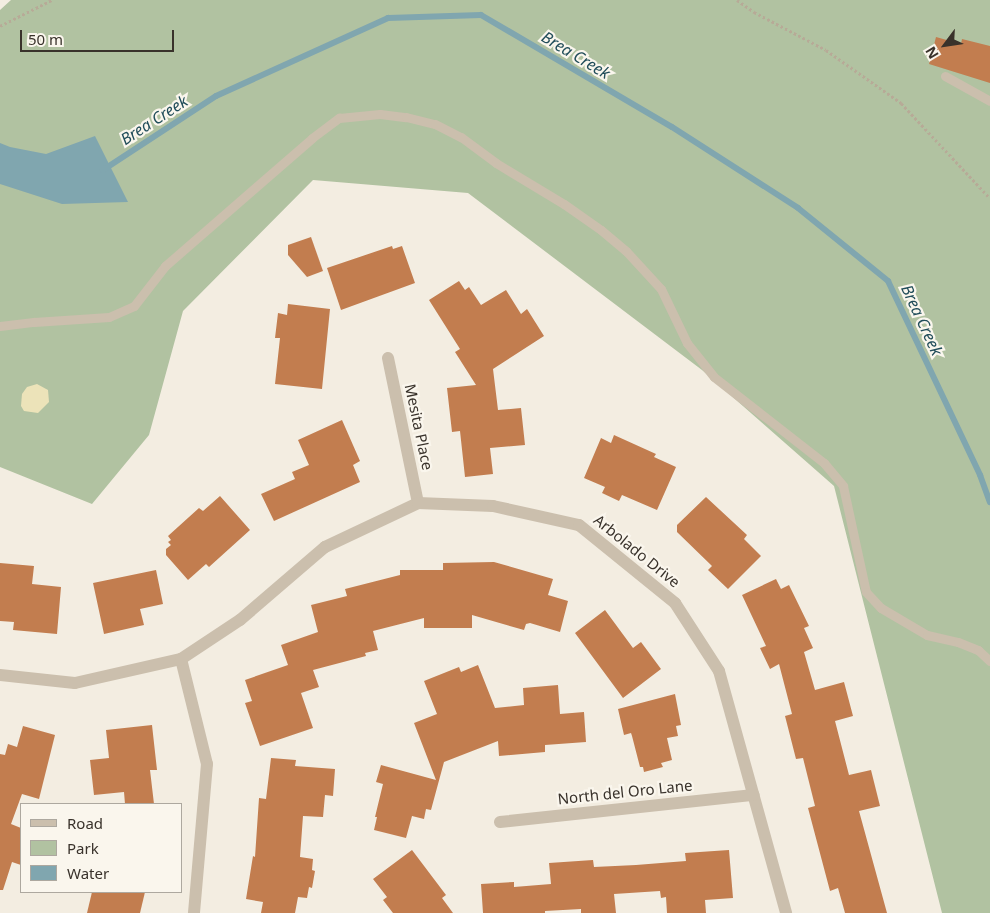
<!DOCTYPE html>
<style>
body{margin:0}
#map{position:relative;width:990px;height:913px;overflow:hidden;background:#f3ede1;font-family:"Noto Sans",sans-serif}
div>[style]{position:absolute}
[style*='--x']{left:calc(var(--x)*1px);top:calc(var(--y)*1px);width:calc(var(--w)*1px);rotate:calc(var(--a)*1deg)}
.green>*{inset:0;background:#b1c2a1}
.sand>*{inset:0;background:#ece3b9}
.water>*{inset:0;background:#80a6af}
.stream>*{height:6px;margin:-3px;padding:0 3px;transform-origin:3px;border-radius:3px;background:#80a6af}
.building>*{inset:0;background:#c27d4f}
.path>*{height:3px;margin-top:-1.5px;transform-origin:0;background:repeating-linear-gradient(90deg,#b7aa97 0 2.5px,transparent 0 5px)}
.lane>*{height:9px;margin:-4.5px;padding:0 4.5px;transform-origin:4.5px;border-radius:4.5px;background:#cbbfad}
.street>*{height:12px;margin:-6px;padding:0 6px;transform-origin:6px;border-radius:6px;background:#cbbfad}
span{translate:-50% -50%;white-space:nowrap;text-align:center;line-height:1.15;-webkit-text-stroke:4.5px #faf6ed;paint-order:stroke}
.street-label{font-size:15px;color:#39322b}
.water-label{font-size:16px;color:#214d5a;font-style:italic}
.legend{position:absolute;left:20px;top:803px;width:162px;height:90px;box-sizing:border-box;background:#faf6ed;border:1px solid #ada89f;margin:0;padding:6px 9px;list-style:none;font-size:15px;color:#39322b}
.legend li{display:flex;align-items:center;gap:10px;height:25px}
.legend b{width:25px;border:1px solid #ada89f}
.north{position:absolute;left:920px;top:20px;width:50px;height:50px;-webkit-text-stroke:4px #faf6ed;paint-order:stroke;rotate:239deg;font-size:14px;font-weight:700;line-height:20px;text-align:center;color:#39322b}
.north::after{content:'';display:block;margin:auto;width:18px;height:22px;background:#39322b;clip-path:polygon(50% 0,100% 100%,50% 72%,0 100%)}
.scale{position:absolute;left:20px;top:30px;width:154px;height:22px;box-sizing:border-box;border:2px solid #39322b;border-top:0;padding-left:6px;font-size:15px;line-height:18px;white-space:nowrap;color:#39322b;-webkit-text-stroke:4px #faf6ed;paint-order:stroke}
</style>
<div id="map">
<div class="green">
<i style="clip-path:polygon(11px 0,990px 0,990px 913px,942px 913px,834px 486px,702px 370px,468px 193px,313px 180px,183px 311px,149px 435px,92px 504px,0 467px,0 10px)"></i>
</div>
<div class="sand">
<i style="clip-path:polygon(37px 384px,48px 390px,49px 402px,38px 413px,24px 411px,21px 406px,22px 394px,27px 387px)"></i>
</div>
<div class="water">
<i style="clip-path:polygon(95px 136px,128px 202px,62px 204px,0 184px,0 143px,10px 147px,46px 154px)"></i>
</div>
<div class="stream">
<i style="--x:103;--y:170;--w:135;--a:-33.2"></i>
<i style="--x:216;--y:96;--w:189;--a:-24.4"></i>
<i style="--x:388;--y:18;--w:93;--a:-1.8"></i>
<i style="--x:481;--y:15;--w:221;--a:30.4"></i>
<i style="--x:672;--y:127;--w:150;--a:32.7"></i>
<i style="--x:798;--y:208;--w:116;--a:39"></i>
<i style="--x:888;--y:281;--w:215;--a:64.6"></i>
<i style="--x:980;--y:475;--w:29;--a:70"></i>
</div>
<div class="building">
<i style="clip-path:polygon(936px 37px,961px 44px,962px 39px,990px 46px,990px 83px,929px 64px)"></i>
<i style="clip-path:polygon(311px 237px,323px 271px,307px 277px,288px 255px,288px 245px)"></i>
<i style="clip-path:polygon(392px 246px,393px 249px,402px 246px,415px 283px,341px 310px,327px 268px)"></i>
<i style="clip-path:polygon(459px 281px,465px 290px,469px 287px,481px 305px,506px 290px,521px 314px,527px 309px,544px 336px,493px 369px,498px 410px,521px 408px,525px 445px,490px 448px,493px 474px,465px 477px,460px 431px,452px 432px,447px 388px,476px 385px,455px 352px,460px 349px,429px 300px)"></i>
<i style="clip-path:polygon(288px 304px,330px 309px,322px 389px,275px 384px,280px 338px,275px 338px,278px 313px,287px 315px)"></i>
<i style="clip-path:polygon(342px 420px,360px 461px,353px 465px,360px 482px,274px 521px,261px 494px,295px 479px,292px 472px,309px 465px,298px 440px)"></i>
<i style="clip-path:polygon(614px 435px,656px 454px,654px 457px,676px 467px,657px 510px,622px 495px,619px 501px,602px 493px,605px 487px,584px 478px,601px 438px,611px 443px)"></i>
<i style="clip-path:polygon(220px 496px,250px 530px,209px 567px,206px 564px,188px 580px,166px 555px,166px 549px,171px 545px,168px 542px,171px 540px,168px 536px,199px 508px,203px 511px)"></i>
<i style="clip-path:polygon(706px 497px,747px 535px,744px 539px,761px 556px,728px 589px,708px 570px,712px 566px,677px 532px,677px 525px)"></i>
<i style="clip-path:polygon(494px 562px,553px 579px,548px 595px,568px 601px,560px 632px,530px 623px,526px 624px,524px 630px,472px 615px,472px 628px,424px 628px,424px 618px,373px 631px,378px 650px,365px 653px,366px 656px,313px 670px,319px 687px,301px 693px,313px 728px,260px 746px,245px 703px,252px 701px,245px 680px,288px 665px,281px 645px,318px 632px,311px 605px,347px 596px,345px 589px,400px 575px,400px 570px,443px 570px,443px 563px)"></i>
<i style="clip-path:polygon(0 563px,34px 566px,32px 584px,61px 587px,57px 634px,13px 630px,14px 622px,0 621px)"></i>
<i style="clip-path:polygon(156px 570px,163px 604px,140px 609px,144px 625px,104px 634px,93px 583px)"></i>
<i style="clip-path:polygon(776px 579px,781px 589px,789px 585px,809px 626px,804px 628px,813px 648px,804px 652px,815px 690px,844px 682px,853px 716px,835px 721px,849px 775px,871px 770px,880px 806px,859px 811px,887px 913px,845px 913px,838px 888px,830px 891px,808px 808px,815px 806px,803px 758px,796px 759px,785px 716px,792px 714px,779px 664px,770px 669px,760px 648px,766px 646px,742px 595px)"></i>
<i style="clip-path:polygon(605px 610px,633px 648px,641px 642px,661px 669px,623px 698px,575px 633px)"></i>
<i style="clip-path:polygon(478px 665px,495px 708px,524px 705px,523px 688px,558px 685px,560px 714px,584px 712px,586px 742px,545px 745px,545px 752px,499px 756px,498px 741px,444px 762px,431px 810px,426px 809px,424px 819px,412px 816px,406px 838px,374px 830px,377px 817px,375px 817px,383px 784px,376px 782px,381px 765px,436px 780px,414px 723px,437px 714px,424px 681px,459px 667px,461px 672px)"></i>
<i style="clip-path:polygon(675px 694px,681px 725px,676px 726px,678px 736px,667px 738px,672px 760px,661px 763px,663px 767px,644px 772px,643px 767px,640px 767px,632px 736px,631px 733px,624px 735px,618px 709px)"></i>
<i style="clip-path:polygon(152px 725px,157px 770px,150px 770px,154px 804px,125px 804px,124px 792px,94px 795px,90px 760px,109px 758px,106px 730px)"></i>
<i style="clip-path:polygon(23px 726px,55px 735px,39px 799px,22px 794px,11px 824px,21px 828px,21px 865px,12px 862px,3px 890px,0 890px,0 754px,5px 755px,8px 744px,17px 747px)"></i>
<i style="clip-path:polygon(271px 758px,296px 760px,295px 766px,335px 769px,333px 796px,325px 795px,323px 817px,303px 816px,300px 857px,313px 859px,312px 870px,315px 871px,312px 888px,309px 887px,307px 898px,298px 897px,295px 913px,261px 913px,263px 902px,246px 899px,253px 856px,255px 857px,259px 798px,266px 799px)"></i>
<i style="clip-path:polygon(412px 850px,446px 895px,442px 898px,453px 913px,393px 913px,383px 900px,387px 897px,373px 879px)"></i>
<i style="clip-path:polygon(729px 850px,733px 898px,705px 900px,706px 913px,667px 913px,666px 897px,661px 898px,660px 891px,614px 894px,616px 913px,581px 913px,581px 909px,545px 911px,545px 913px,483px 913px,481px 884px,514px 882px,514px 887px,551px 884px,549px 863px,593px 860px,594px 867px,636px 865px,686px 861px,685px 853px)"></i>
<i style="clip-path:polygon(92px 892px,145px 892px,140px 913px,87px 913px)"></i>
</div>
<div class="path">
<i style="--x:737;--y:0;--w:21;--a:35"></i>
<i style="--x:754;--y:12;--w:81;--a:27.8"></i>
<i style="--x:826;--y:50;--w:92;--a:35.2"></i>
<i style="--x:901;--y:103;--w:130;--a:46.9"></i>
<i style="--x:0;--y:26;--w:58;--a:-26.6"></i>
</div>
<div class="lane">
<i style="--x:945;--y:76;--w:51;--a:29.1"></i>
<i style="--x:0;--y:326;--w:34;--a:-7"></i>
<i style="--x:34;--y:322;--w:75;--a:-3.8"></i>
<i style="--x:109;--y:317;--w:27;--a:-24"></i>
<i style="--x:134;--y:306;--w:51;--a:-52.2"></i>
<i style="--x:165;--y:266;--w:195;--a:-41"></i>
<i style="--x:312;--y:138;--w:34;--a:-37"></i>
<i style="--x:339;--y:118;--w:41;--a:-5.6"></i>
<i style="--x:380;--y:114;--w:26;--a:7"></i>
<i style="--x:406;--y:117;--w:30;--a:14"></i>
<i style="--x:435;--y:124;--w:29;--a:27"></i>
<i style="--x:461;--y:137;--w:44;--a:36.6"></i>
<i style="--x:496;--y:163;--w:79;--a:31.1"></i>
<i style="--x:564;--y:204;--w:45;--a:35.1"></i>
<i style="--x:601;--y:230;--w:33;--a:40"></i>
<i style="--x:626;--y:251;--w:52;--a:47.4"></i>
<i style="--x:661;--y:289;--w:60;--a:64.3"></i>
<i style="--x:687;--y:343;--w:43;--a:51.5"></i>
<i style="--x:714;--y:377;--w:140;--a:38"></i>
<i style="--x:824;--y:463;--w:30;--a:50"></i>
<i style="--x:843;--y:486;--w:108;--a:77.8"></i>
<i style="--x:866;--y:592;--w:22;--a:47"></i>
<i style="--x:881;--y:608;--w:53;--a:30.4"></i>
<i style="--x:927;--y:635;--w:32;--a:13"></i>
<i style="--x:958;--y:642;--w:22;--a:22"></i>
<i style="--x:978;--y:650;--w:16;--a:43"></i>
</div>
<div class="street">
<i style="--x:388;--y:358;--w:148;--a:78.3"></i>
<i style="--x:181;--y:659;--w:108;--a:76.1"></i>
<i style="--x:207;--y:764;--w:150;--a:95"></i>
<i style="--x:0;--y:675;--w:75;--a:6.1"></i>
<i style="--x:75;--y:683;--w:109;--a:-12.8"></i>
<i style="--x:181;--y:659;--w:71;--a:-33.5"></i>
<i style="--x:240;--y:620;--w:112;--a:-40.7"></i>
<i style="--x:325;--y:547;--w:103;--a:-25.3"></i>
<i style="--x:418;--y:503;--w:75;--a:2.3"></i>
<i style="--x:493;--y:506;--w:88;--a:12.5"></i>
<i style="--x:579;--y:525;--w:124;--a:39.1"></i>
<i style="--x:675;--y:603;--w:81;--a:57.1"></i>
<i style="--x:719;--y:671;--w:251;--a:74.5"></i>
<i style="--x:500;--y:822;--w:255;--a:-6.1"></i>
</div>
<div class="street-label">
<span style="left:419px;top:427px;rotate:78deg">Mesita Place</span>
<span style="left:637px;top:551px;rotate:39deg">Arbolado Drive</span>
<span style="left:625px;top:792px;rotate:-6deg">North del Oro Lane</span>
</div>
<div class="water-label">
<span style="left:576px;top:55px;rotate:31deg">Brea Creek</span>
<span style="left:154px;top:120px;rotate:-33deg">Brea Creek</span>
<span style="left:922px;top:320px;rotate:65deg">Brea Creek</span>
</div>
<ul class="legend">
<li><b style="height:6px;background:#cbbfad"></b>Road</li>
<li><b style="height:14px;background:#b1c2a1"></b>Park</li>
<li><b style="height:14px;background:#80a6af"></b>Water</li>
</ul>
<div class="north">N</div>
<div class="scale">50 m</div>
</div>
